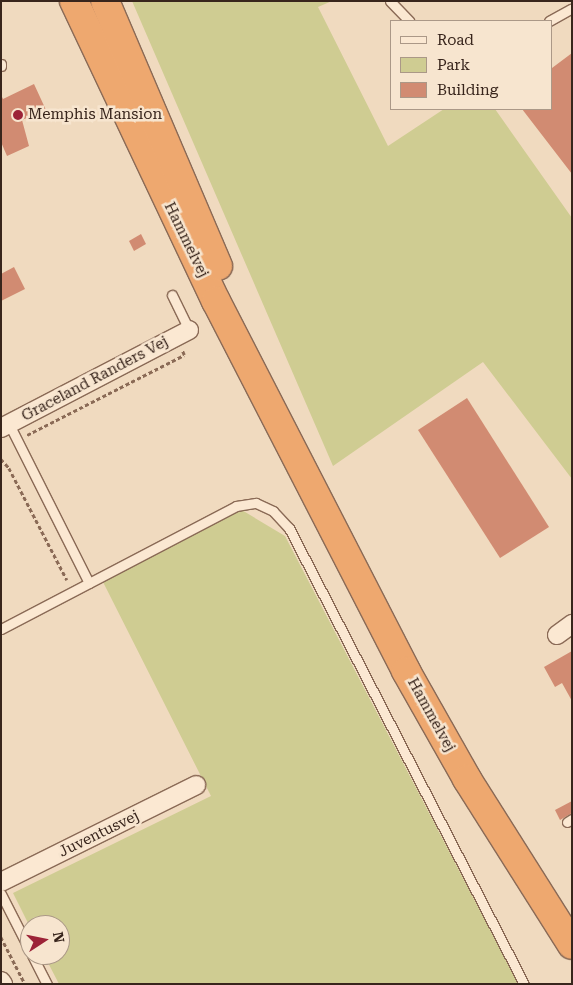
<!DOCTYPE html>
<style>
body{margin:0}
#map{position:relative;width:573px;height:985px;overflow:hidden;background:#f0dabf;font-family:"Roboto Serif",serif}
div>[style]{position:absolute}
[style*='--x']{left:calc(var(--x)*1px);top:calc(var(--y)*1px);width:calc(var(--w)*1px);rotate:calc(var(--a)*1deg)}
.green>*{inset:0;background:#cfcc92}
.building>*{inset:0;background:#d18b72}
.path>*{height:2.5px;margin-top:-1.25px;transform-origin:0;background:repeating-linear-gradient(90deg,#8a6a56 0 4px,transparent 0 6.5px)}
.roads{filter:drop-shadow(1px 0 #8a6a56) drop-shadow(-1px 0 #8a6a56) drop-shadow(0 1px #8a6a56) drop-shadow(0 -1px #8a6a56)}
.service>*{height:9px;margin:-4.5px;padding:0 4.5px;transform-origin:4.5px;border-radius:4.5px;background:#fbe8d2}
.minor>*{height:18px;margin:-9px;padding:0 9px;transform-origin:9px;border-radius:9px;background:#fbe8d2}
.trunk>*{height:28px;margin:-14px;padding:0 14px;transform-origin:14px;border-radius:14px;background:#eea86f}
.dots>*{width:14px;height:14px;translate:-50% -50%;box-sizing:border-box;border:2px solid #f7e5cf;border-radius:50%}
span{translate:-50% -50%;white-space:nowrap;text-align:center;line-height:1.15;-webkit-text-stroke:5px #f7e5cf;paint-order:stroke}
.poi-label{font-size:15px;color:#38251c}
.left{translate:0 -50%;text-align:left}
.street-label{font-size:15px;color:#38251c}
.frame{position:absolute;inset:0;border:2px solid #38251c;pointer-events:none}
.legend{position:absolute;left:390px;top:20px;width:162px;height:90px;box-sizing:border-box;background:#f7e5cf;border:1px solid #ab9887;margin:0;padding:6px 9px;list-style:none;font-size:15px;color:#38251c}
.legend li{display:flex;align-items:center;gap:10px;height:25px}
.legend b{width:25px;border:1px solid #ab9887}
.north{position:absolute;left:20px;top:915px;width:50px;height:50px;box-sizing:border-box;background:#f7e5cf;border:1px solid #ab9887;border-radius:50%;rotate:79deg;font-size:14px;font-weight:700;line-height:20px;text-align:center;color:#38251c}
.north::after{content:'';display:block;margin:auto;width:18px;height:22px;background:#9c2337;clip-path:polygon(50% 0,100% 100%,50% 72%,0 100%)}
</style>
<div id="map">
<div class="green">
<i style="clip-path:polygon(132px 1px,332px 1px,318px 7px,388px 146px,444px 109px,495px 109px,572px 218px,572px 479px,483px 362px,333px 466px)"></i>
<i style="clip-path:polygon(240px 509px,285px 536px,518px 984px,59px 984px,44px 955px,60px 955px,60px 925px,30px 927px,13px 893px,211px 796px,103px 582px)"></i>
</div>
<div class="building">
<i style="clip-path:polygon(572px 53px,572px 174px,522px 109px,552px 109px,552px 68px)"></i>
<i style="clip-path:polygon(34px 84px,46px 110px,22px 120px,29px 146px,7px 156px,1px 142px,1px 95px,3px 99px)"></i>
<i style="clip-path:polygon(141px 234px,146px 244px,134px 251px,129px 241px)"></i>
<i style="clip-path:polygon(14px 267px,25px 289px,1px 301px,1px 274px)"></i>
<i style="clip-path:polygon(467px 398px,549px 527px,500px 558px,418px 430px)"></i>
<i style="clip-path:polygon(572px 651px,572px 701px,562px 683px,555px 687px,544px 667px)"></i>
<i style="clip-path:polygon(572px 801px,572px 813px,560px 820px,555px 810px)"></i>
</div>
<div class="path">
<i style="--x:27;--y:435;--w:176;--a:-27"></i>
<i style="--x:184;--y:355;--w:5;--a:-112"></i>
<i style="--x:1;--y:459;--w:12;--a:48"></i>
<i style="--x:9;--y:468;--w:126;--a:62.6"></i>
<i style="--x:1;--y:937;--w:53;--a:62.9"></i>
</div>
<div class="roads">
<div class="service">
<i style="--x:390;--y:1;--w:28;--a:46"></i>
<i style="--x:549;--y:21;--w:26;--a:-29"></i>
<i style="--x:1;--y:64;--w:2;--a:90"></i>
<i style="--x:172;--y:295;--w:39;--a:64"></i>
<i style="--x:9;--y:424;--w:178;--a:63.3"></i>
<i style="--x:1;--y:629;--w:265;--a:-27.6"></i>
<i style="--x:236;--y:506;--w:20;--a:-9"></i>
<i style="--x:256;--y:503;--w:19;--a:25"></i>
<i style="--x:273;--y:511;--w:23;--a:47"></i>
<i style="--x:289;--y:528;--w:513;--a:62.74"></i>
<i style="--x:567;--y:822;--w:6;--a:-31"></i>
<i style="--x:1;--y:894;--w:64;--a:63"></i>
<i style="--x:32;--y:955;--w:33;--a:63"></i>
</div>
<div class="minor">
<i style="--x:1;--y:428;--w:212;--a:-27.5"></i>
<i style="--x:557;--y:635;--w:19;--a:-36"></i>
<i style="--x:1;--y:882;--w:218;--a:-26.4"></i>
<i style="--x:1;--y:981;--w:4;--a:56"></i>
</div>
<div class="trunk">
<i style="--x:74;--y:1;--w:332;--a:64.7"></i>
<i style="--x:216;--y:301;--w:416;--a:62.8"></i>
<i style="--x:406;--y:671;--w:124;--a:60.5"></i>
<i style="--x:467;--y:779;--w:196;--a:57.7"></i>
<i style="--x:105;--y:1;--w:288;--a:66.9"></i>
</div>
</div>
<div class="dots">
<i style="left:18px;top:115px;background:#9c2337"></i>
</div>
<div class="poi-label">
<span class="left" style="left:28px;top:115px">Memphis Mansion</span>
</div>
<div class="street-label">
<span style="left:186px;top:240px;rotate:64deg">Hammelvej</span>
<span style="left:95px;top:379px;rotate:-28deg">Graceland Randers Vej</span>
<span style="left:431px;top:715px;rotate:61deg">Hammelvej</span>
<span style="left:99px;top:834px;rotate:-26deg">Juventusvej</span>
</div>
<div class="frame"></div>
<ul class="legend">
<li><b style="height:6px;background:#fbe8d2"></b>Road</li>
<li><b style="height:14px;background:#cfcc92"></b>Park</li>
<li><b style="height:14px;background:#d18b72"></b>Building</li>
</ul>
<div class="north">N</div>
</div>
